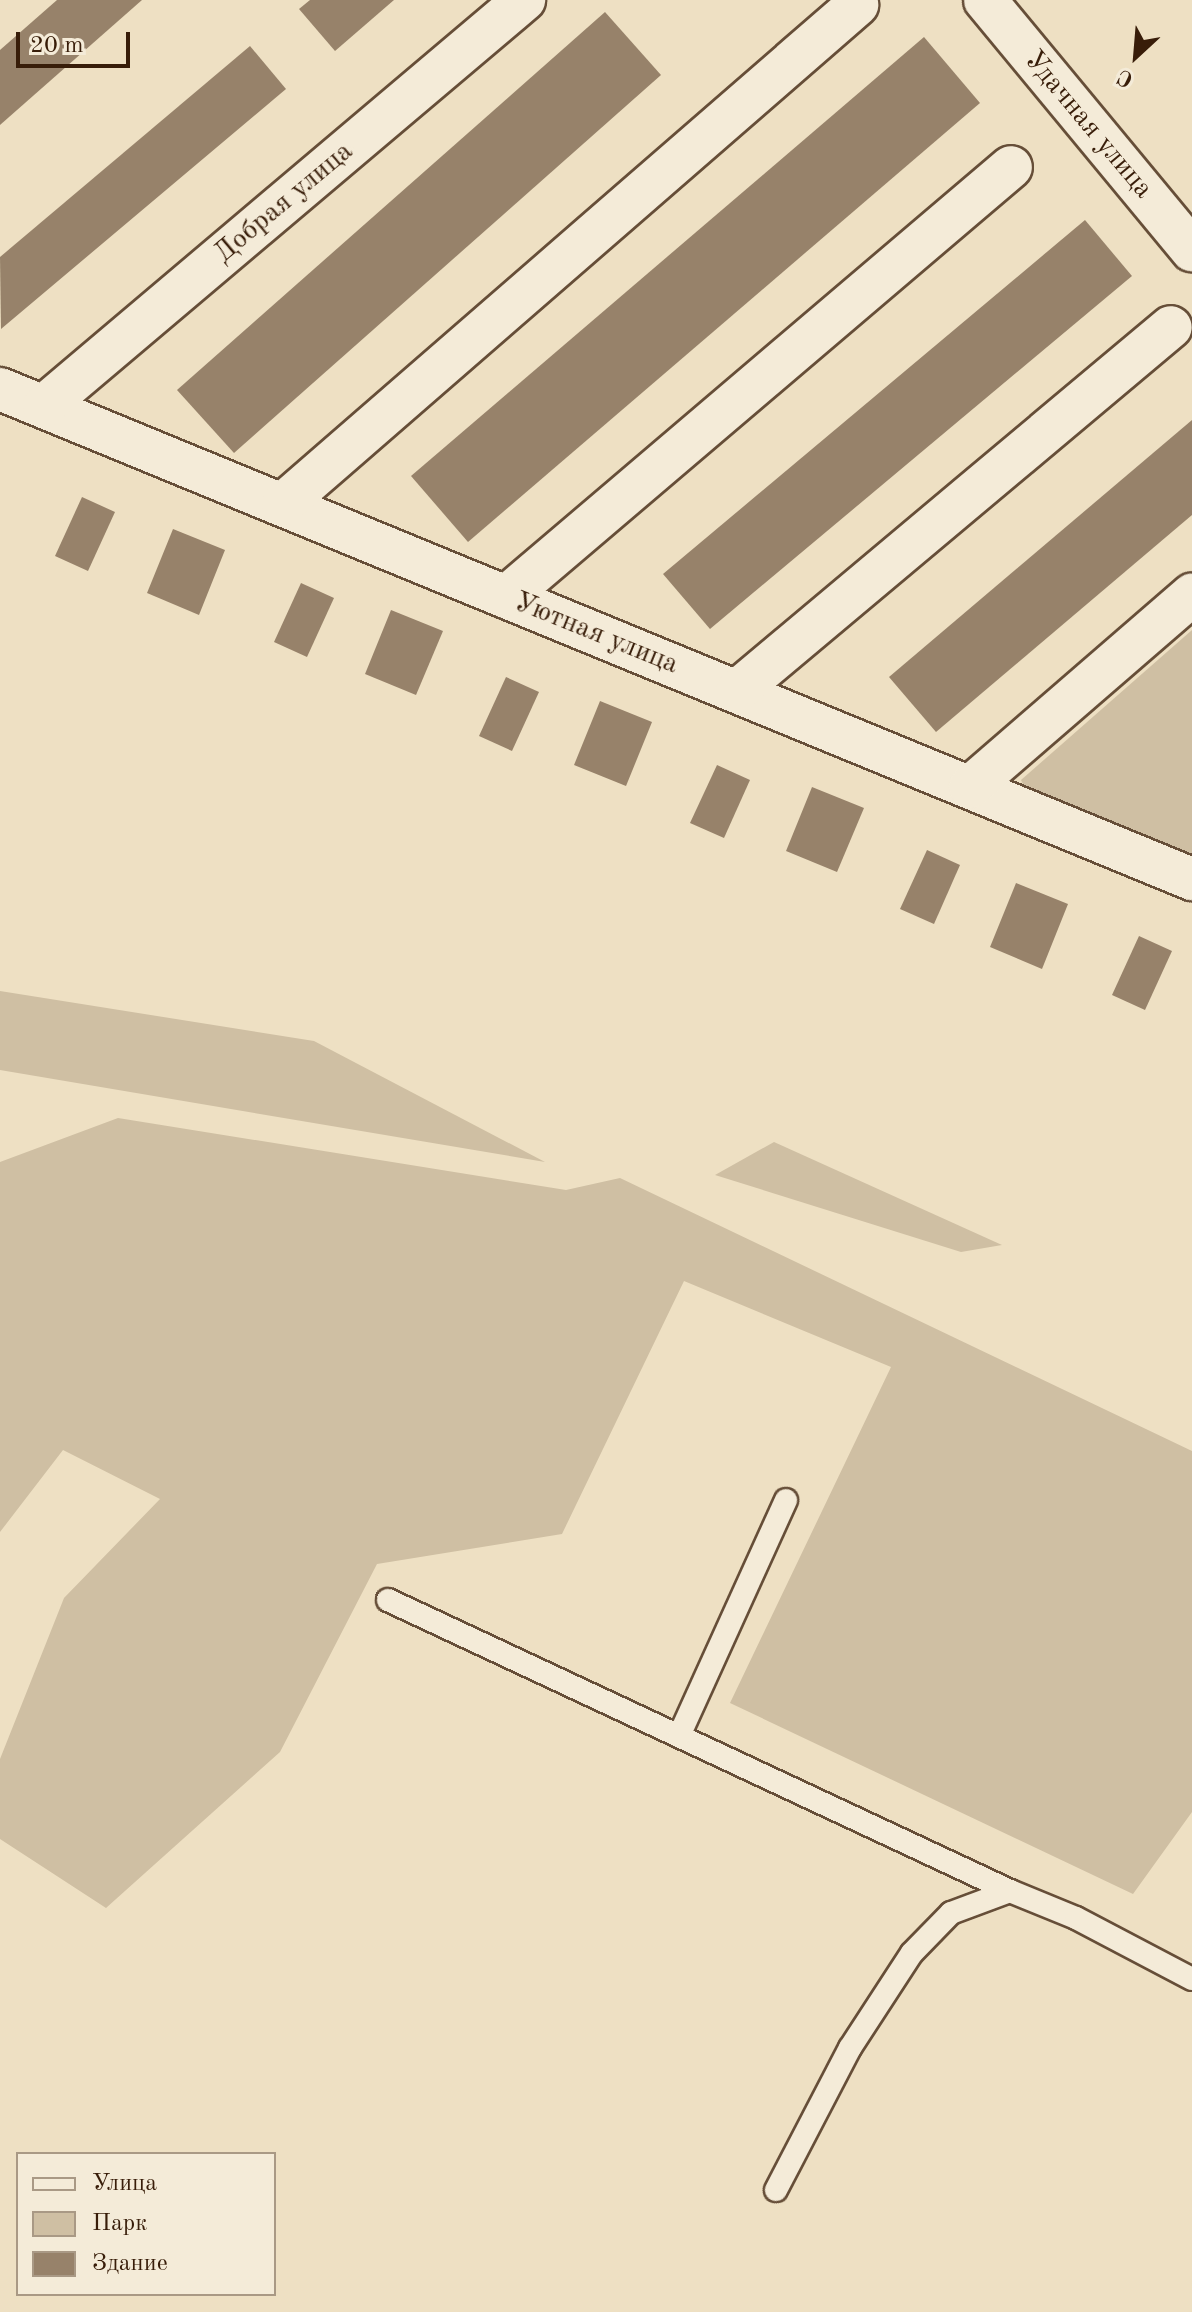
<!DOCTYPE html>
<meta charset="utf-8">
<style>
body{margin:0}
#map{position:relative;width:1192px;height:2312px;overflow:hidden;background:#eee0c3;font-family:"Old Standard TT",serif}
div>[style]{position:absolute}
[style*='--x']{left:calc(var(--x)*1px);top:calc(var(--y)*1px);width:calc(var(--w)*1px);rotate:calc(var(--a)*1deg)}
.green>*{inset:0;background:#cfbfa3}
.building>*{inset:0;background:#97826a}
.roads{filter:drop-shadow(2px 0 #664e38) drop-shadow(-2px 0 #664e38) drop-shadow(0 2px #664e38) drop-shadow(0 -2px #664e38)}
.lane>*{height:22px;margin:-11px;padding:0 11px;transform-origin:11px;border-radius:11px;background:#f4ebd8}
.street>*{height:42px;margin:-21px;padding:0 21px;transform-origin:21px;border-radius:21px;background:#f4ebd8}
span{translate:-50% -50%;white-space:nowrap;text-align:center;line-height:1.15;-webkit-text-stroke:6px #f4ebd8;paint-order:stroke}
.street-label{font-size:28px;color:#381d09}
.legend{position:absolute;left:16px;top:2152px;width:260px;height:144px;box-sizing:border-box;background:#f4ebd8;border:2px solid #a99985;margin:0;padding:10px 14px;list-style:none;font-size:24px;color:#381d09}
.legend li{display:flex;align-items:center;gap:16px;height:40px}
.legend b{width:40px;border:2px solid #a99985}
.north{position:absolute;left:1096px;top:16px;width:80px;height:80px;-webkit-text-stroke:6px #f4ebd8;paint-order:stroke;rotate:206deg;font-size:22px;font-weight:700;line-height:32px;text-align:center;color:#381d09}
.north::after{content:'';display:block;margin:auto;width:28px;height:36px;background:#381d09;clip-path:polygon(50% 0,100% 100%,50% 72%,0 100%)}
.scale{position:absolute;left:16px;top:32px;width:114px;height:36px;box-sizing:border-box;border:4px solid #381d09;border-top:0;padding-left:10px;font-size:24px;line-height:28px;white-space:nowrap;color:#381d09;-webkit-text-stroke:6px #f4ebd8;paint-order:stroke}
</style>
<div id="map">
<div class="green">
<i style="clip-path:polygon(1192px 630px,1192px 870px,1029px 797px,1021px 780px)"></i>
<i style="clip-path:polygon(0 991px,314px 1041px,545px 1162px,0 1070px)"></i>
<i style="clip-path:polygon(118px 1118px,566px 1190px,620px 1178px,1192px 1451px,1192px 1812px,1133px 1894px,730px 1703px,891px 1367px,684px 1281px,562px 1534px,377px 1564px,280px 1752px,106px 1908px,0 1839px,0 1759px,64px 1598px,160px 1499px,63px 1450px,0 1532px,0 1162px)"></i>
<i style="clip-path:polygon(774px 1142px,1002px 1245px,961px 1252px,715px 1175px)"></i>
</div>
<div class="building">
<i style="clip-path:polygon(57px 0,142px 0,0 125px,0 50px)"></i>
<i style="clip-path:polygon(310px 0,394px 0,335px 51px,299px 9px)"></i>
<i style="clip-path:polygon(605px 12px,661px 75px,234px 453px,177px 390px)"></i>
<i style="clip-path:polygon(924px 37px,980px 103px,468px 542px,411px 476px)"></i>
<i style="clip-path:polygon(250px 46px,286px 89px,1px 329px,0 257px)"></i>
<i style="clip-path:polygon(1085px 220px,1132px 276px,710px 629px,663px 574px)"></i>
<i style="clip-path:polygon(1192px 420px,1192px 515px,936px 732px,889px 677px)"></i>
<i style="clip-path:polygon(82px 497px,115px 512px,88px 571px,55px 556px)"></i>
<i style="clip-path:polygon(173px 529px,225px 550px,199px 615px,147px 593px)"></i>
<i style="clip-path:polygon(301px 583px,334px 598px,307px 657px,274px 642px)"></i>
<i style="clip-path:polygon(391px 610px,443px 631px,416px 695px,365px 674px)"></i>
<i style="clip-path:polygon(506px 677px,539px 692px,512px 751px,479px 736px)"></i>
<i style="clip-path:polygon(600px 701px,652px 722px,626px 786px,574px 765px)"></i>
<i style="clip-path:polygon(717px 765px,750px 780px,724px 838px,690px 823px)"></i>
<i style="clip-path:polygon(812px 787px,864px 808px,837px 872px,786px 851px)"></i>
<i style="clip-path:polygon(927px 850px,960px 865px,934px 924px,900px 909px)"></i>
<i style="clip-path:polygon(1016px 883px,1068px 904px,1042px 969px,990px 947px)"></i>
<i style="clip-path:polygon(1139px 936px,1172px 951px,1145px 1010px,1112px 995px)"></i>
</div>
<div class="roads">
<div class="lane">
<i style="--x:388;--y:1600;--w:687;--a:25.07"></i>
<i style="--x:679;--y:1736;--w:259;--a:-65.6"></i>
<i style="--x:776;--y:2190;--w:160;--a:-62.5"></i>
<i style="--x:850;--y:2048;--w:113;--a:-56.9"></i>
<i style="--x:912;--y:1953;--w:56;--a:-45.7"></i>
<i style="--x:951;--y:1913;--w:63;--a:-20.4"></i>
<i style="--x:1010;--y:1891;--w:71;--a:22.2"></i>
<i style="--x:1076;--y:1918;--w:131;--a:27.7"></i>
</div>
<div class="street">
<i style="--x:985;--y:0;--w:325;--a:50.4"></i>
<i style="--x:0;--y:389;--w:1289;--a:22.35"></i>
<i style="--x:44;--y:406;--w:629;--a:-40.23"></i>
<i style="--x:283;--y:504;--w:761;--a:-41"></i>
<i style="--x:506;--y:597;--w:663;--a:-40.41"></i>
<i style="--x:737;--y:691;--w:566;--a:-39.99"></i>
<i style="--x:970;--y:787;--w:294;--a:-40.9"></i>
</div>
</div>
<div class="street-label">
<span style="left:1088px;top:125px;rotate:50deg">Удачная улица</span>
<span style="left:284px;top:203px;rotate:-40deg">Добрая улица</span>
<span style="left:596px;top:634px;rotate:22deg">Уютная улица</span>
</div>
<ul class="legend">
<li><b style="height:10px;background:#f4ebd8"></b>Улица</li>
<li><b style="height:22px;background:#cfbfa3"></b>Парк</li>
<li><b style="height:22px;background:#97826a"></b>Здание</li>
</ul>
<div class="north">С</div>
<div class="scale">20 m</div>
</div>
